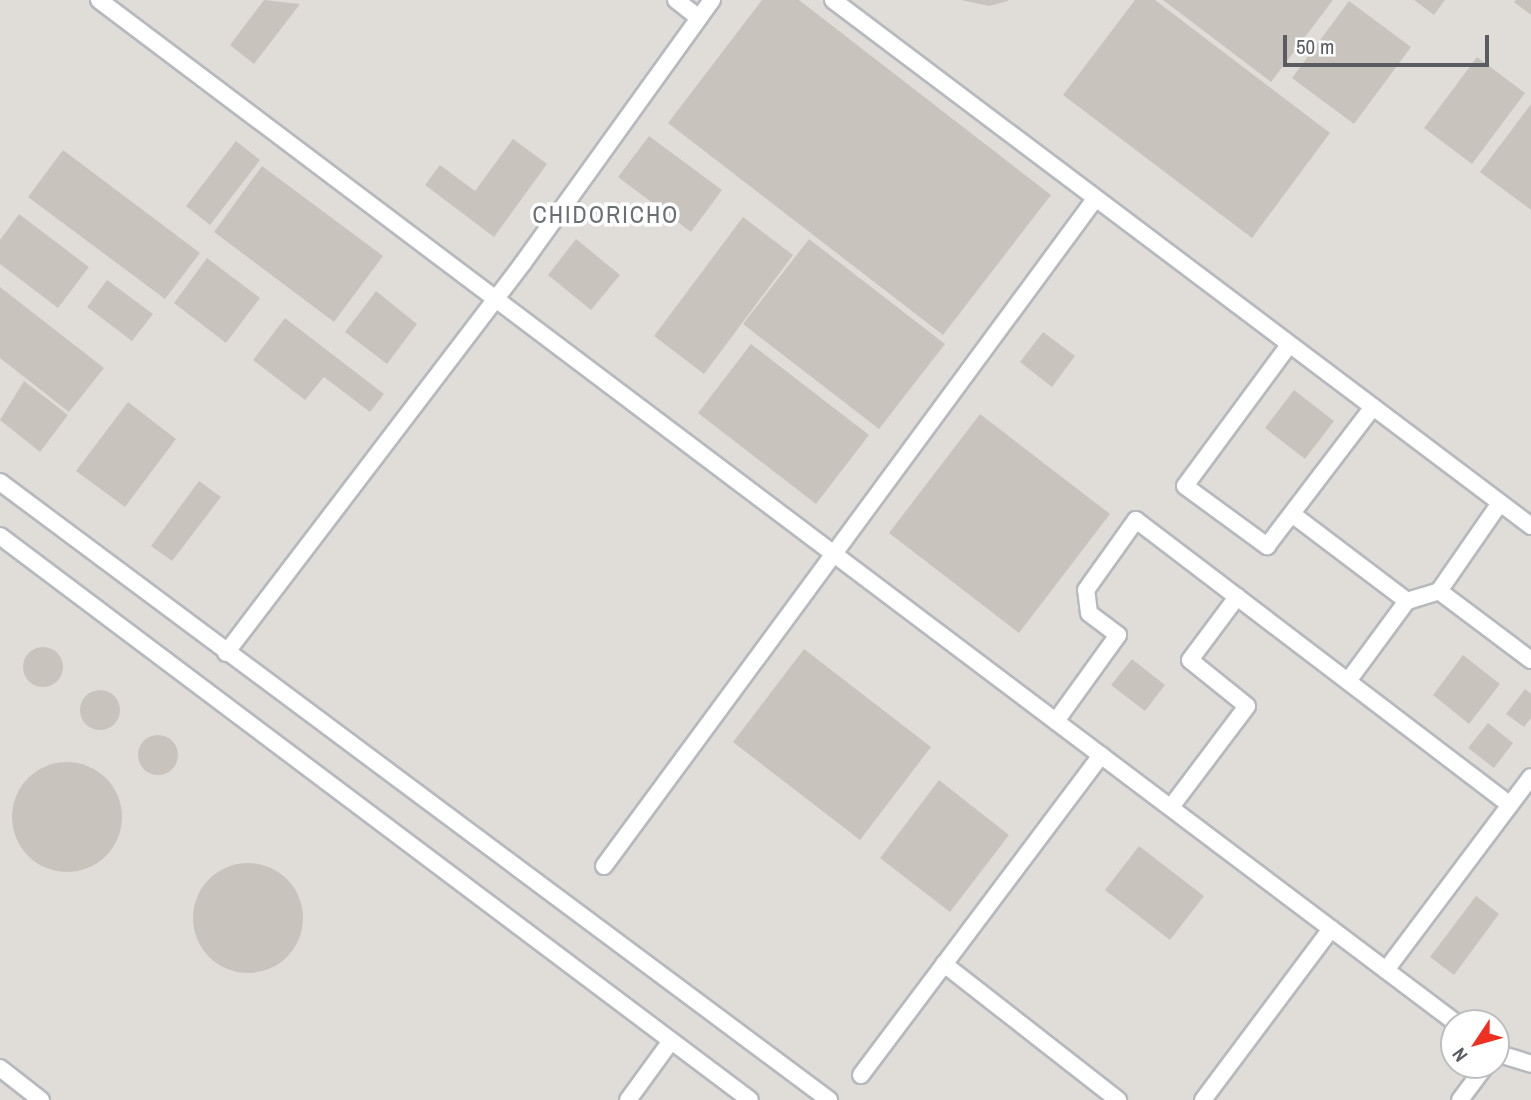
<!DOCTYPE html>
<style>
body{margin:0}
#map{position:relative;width:1531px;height:1100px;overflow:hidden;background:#edeae0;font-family:"Archivo Narrow",sans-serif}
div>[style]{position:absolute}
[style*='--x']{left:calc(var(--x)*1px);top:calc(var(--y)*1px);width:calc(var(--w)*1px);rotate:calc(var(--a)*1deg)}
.industrial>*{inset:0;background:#e0ddd8}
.building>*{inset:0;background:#c8c4bd}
.round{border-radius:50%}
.roads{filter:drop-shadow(2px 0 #b6b9be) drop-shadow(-2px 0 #b6b9be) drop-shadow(0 2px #b6b9be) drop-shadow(0 -2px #b6b9be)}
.lane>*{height:16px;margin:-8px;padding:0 8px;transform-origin:8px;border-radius:8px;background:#fff}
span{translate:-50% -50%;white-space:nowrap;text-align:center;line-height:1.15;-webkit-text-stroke:7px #fff;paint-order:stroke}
.neighbourhood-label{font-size:24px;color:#6a6f74;letter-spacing:2px}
.north{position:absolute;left:1440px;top:1009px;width:70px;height:70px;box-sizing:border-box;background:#fff;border:2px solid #bdbec0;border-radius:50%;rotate:234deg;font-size:19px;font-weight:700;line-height:28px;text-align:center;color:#595d62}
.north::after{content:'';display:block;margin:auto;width:24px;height:32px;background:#f02f23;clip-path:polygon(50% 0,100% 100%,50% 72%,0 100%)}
.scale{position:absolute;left:1283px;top:35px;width:206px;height:32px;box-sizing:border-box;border:4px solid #595d62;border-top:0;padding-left:9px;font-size:21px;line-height:24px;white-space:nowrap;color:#595d62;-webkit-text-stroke:5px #fff;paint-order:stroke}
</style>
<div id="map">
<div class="industrial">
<i style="clip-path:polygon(evenodd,0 0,1531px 0,1531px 1100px,0 1100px,0 0,1454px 1023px,1496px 1023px,1496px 1065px,1454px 1065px,1454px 1023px)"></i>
</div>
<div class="building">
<i style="clip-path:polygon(264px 0,300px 4px,254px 64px,230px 45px)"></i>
<i style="clip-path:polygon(762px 0,799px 0,1051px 195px,943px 335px,668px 123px)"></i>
<i style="clip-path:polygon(961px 0,1008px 0,1008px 1px,989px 6px)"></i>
<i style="clip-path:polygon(1135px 0,1155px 0,1330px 133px,1252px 238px,1063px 95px)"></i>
<i style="clip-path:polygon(1163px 0,1333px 0,1271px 82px)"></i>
<i style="clip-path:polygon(1414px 0,1445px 0,1434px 15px)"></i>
<i style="clip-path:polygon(1516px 0,1531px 0,1531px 15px,1514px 2px)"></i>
<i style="clip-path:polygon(1349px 1px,1411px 47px,1354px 124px,1292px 78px)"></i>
<i style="clip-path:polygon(1477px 57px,1525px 93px,1472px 164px,1424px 128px)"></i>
<i style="clip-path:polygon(1531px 104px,1531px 210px,1480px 172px)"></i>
<i style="clip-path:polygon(649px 136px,722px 190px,691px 232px,618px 177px)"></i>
<i style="clip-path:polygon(513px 139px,547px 164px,494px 237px,425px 185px,440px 165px,475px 191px)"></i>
<i style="clip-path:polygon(236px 141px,260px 160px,210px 225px,186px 206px)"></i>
<i style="clip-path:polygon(63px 150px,200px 253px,165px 299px,28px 197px)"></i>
<i style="clip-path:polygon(262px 166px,383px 256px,334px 322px,214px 232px)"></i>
<i style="clip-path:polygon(19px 214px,89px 267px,58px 308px,0 264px,0 240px)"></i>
<i style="clip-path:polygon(743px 217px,793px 255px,704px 374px,654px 336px)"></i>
<i style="clip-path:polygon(576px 239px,620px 275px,591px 310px,548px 275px)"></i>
<i style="clip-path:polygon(809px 239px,945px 344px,879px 429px,743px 324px)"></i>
<i style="clip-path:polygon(207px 258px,260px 298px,226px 343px,174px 303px)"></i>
<i style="clip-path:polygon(107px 280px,153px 314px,132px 341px,87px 307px)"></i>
<i style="clip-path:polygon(0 287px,104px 368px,69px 412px,0 358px)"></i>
<i style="clip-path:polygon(376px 291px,417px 324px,387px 364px,345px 332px)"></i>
<i style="clip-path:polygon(285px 318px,384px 394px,370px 412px,324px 377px,305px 400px,253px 360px)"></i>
<i style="clip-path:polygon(1043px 332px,1075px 356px,1052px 387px,1020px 362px)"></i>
<i style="clip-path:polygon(751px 344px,869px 435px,816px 504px,698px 413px)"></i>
<i style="clip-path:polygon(24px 381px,68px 415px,40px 452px,0 420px)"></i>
<i style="clip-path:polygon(1294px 390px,1334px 421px,1305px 459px,1265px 428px)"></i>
<i style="clip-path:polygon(128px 402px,176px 439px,125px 507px,76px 471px)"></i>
<i style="clip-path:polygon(980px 414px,1110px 514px,1019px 633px,889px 533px)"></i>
<i style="clip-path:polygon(199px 481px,221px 497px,172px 561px,151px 546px)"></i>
<i class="round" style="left:23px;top:647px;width:40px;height:40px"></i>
<i style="clip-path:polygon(804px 649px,931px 747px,860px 840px,733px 742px)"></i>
<i style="clip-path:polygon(1463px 655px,1500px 684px,1469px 724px,1433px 695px)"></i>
<i style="clip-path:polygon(1132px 659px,1165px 685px,1145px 711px,1111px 685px)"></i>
<i style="clip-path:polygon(1525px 689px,1531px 694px,1531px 718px,1524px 727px,1506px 714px)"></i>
<i class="round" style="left:80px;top:690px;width:40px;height:40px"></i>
<i style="clip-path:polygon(1488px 723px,1513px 743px,1494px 768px,1468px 748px)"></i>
<i class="round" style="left:138px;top:735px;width:40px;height:40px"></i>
<i class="round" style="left:12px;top:762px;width:110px;height:110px"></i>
<i style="clip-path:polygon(939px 780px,1009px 835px,950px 912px,880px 858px)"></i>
<i style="clip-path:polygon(1139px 846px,1204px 896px,1170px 940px,1105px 890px)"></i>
<i class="round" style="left:193px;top:863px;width:110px;height:110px"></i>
<i style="clip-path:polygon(1476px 896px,1499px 914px,1454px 975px,1430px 957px)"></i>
</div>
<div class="roads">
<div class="lane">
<i style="--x:99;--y:0;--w:1699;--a:37.01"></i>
<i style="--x:676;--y:0;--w:29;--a:38"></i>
<i style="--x:833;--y:0;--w:874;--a:37"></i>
<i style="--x:1289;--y:345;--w:175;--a:126.4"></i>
<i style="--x:1185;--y:486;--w:102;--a:36.2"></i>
<i style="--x:1267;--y:546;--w:175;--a:-52.7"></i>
<i style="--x:0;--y:482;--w:1034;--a:36.7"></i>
<i style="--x:1292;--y:514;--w:144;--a:37.1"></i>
<i style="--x:0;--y:536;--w:938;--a:36.94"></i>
<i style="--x:1439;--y:591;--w:115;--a:36.9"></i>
<i style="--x:226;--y:653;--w:490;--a:-52.7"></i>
<i style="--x:523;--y:263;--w:324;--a:-54.3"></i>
<i style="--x:1348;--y:681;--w:99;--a:-53.6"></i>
<i style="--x:1407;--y:601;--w:34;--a:-17"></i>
<i style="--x:1439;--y:591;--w:107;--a:-55.3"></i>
<i style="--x:1056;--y:721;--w:106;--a:-54.2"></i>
<i style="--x:1118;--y:635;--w:36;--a:-143"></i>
<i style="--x:1089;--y:613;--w:23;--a:-97"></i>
<i style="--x:1086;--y:590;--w:86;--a:-54.5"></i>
<i style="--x:1136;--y:520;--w:470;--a:37.3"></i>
<i style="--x:1171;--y:807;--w:126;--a:-53"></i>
<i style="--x:1247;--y:706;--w:73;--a:-141.1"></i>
<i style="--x:1190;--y:660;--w:79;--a:-53.3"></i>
<i style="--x:604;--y:866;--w:828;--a:-53.64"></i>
<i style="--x:944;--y:964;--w:221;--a:38"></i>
<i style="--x:1386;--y:970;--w:241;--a:-53.1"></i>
<i style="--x:1496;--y:1053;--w:37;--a:17"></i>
<i style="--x:0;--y:1068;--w:52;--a:38"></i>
<i style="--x:861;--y:1075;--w:400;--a:-53.1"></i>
<i style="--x:628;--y:1100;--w:73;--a:-53.9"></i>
<i style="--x:1203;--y:1100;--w:214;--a:-53.2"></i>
<i style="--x:1460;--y:1100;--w:44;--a:-53.4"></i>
</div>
</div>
<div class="neighbourhood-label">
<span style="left:606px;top:215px">CHIDORICHO</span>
</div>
<div class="north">N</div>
<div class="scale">50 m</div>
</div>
